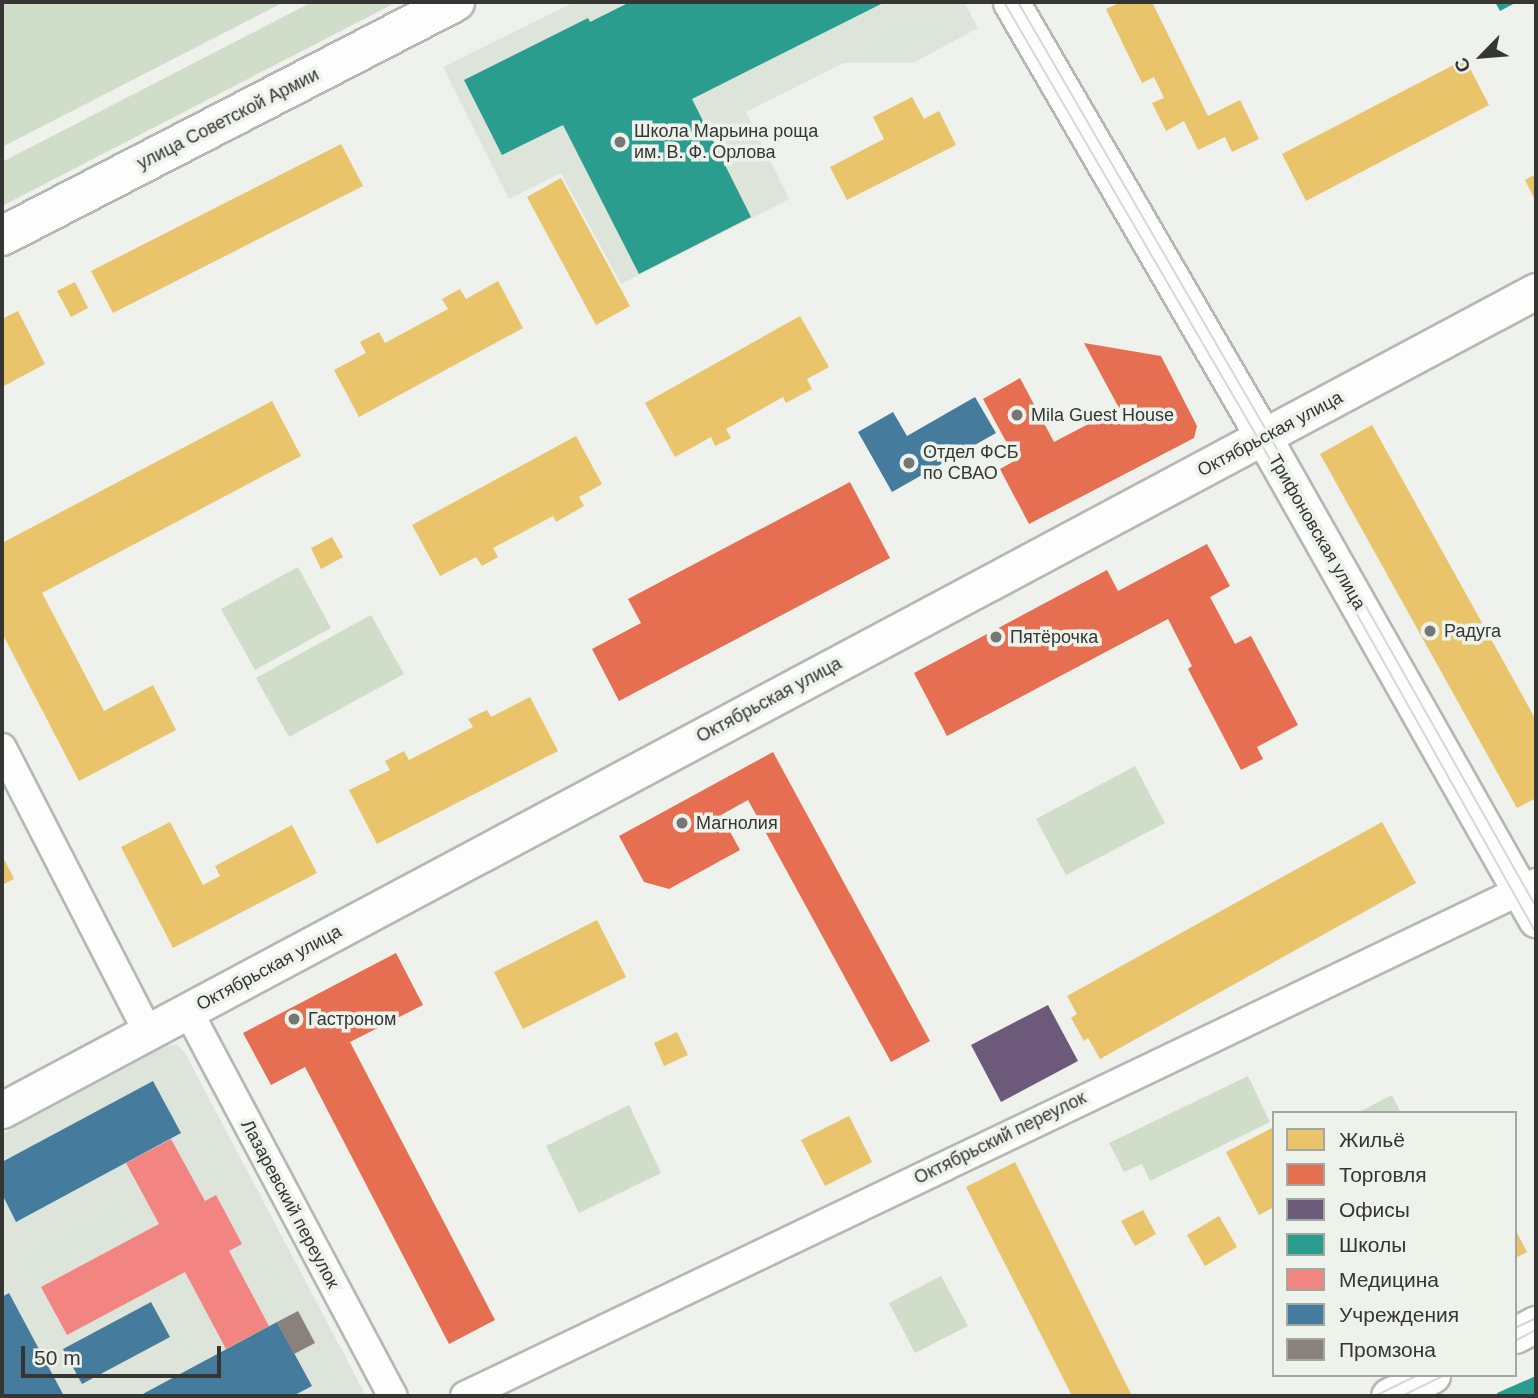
<!DOCTYPE html>
<meta charset="utf-8">
<style>
body{margin:0}
#map{position:relative;width:1538px;height:1398px;overflow:hidden;background:#eef1ec;font-family:Arial,sans-serif}
div>[style]{position:absolute}
[style*='--x']{left:calc(var(--x)*1px);top:calc(var(--y)*1px);width:calc(var(--w)*1px);rotate:calc(var(--a)*1deg)}
.built>*{inset:0;background:#dde4da}
.green>*{inset:0;background:#d0dec9}
.homes>*{inset:0;background:#e9c46a}
.shops>*{inset:0;background:#e76f51}
.offices>*{inset:0;background:#6d597a}
.schools>*{inset:0;background:#2a9d8f}
.health>*{inset:0;background:#f28482}
.public>*{inset:0;background:#457b9d}
.industry>*{inset:0;background:#8a817c}
.roads{filter:drop-shadow(2px 0 #b5b7b4) drop-shadow(-2px 0 #b5b7b4) drop-shadow(0 2px #b5b7b4) drop-shadow(0 -2px #b5b7b4)}
.minor>*{height:28px;margin:-14px;padding:0 14px;transform-origin:14px;border-radius:14px;background:#fcfdfc}
.tertiary>*{height:35px;margin:-17.5px;padding:0 17.5px;transform-origin:17.5px;border-radius:17.5px;background:#fcfdfc}
.secondary>*{height:38px;margin:-19px;padding:0 19px;transform-origin:19px;border-radius:19px;background:#fcfdfc}
.tram>*{height:2px;margin:-1px;padding:0 1px;transform-origin:1px;border-radius:1px;background:#d6d7d6}
.dots>*{width:19px;height:19px;translate:-50% -50%;box-sizing:border-box;border:4px solid #edf2eb;border-radius:50%}
span{translate:-50% -50%;white-space:nowrap;text-align:center;line-height:1.15;-webkit-text-stroke:7px #edf2eb;paint-order:stroke}
.street-label{font-size:18px;color:#353634}
.poi-label{font-size:18px;color:#353634}
.left{translate:0 -50%;text-align:left}
.frame{position:absolute;inset:0;border:4px solid #353634;pointer-events:none}
.legend{position:absolute;left:1272px;top:1111px;width:245px;height:266px;box-sizing:border-box;background:#edf2eb;border:2px solid #a3a7a2;margin:0;padding:9px 12px;list-style:none;font-size:21px;color:#353634}
.legend li{display:flex;align-items:center;gap:14px;height:35px}
.legend b{width:35px;border:2px solid #a3a7a2}
.north{position:absolute;left:1447px;top:21px;width:70px;height:70px;-webkit-text-stroke:5px #edf2eb;paint-order:stroke;rotate:245deg;font-size:19px;font-weight:700;line-height:28px;text-align:center;color:#353634}
.north::after{content:'';display:block;margin:auto;width:24px;height:32px;background:#353634;clip-path:polygon(50% 0,100% 100%,50% 72%,0 100%)}
.scale{position:absolute;left:21px;top:1346px;width:200px;height:32px;box-sizing:border-box;border:4px solid #353634;border-top:0;padding-left:9px;font-size:21px;line-height:24px;white-space:nowrap;color:#353634;-webkit-text-stroke:5px #edf2eb;paint-order:stroke}
</style>
<div id="map">
<div class="built">
<i style="clip-path:polygon(574px 2px,964px 2px,978px 28px,913px 63px,843px 63px,746px 112px,789px 199px,621px 284px,561px 173px,509px 199px,443px 67px)"></i>
<i style="clip-path:polygon(176px 1044px,185px 1053px,366px 1396px,2px 1396px,2px 1134px,164px 1047px)"></i>
</div>
<div class="green">
<i style="clip-path:polygon(2px 2px,284px 2px,2px 147px)"></i>
<i style="clip-path:polygon(312px 2px,397px 2px,2px 206px,2px 162px)"></i>
<i style="clip-path:polygon(298px 567px,331px 628px,255px 670px,221px 609px)"></i>
<i style="clip-path:polygon(371px 615px,404px 674px,289px 737px,256px 678px)"></i>
<i style="clip-path:polygon(1135px 766px,1165px 823px,1066px 875px,1036px 819px)"></i>
<i style="clip-path:polygon(1248px 1076px,1270px 1122px,1150px 1181px,1142px 1164px,1124px 1172px,1109px 1143px)"></i>
<i style="clip-path:polygon(1392px 1095px,1401px 1113px,1357px 1113px)"></i>
<i style="clip-path:polygon(629px 1105px,661px 1173px,579px 1213px,546px 1146px)"></i>
<i style="clip-path:polygon(941px 1276px,968px 1326px,915px 1353px,889px 1303px)"></i>
</div>
<div class="homes">
<i style="clip-path:polygon(1115px 2px,1152px 2px,1208px 116px,1240px 100px,1259px 139px,1232px 152px,1225px 137px,1198px 150px,1184px 121px,1166px 131px,1152px 103px,1164px 98px,1154px 77px,1142px 83px,1106px 9px,1117px 4px)"></i>
<i style="clip-path:polygon(1465px 59px,1489px 105px,1306px 201px,1282px 154px)"></i>
<i style="clip-path:polygon(912px 97px,924px 119px,939px 111px,956px 145px,847px 200px,830px 167px,884px 139px,873px 117px)"></i>
<i style="clip-path:polygon(341px 144px,363px 186px,113px 313px,91px 271px)"></i>
<i style="clip-path:polygon(1536px 174px,1536px 202px,1525px 180px)"></i>
<i style="clip-path:polygon(561px 178px,630px 306px,596px 325px,527px 197px)"></i>
<i style="clip-path:polygon(498px 281px,523px 328px,359px 417px,334px 370px,366px 353px,360px 342px,379px 332px,385px 343px,448px 309px,442px 299px,460px 289px,466px 299px)"></i>
<i style="clip-path:polygon(75px 282px,88px 308px,71px 317px,57px 291px)"></i>
<i style="clip-path:polygon(18px 311px,45px 364px,2px 387px,2px 319px)"></i>
<i style="clip-path:polygon(800px 316px,829px 367px,807px 379px,812px 389px,786px 403px,783px 397px,726px 429px,731px 438px,715px 446px,711px 437px,675px 457px,645px 403px)"></i>
<i style="clip-path:polygon(272px 401px,301px 456px,42px 593px,104px 711px,153px 685px,176px 730px,79px 781px,2px 633px,2px 543px)"></i>
<i style="clip-path:polygon(1372px 425px,1536px 720px,1536px 798px,1517px 808px,1320px 454px)"></i>
<i style="clip-path:polygon(576px 436px,602px 484px,579px 497px,584px 506px,556px 522px,553px 516px,493px 548px,498px 557px,482px 566px,476px 557px,440px 576px,412px 525px)"></i>
<i style="clip-path:polygon(332px 537px,343px 557px,321px 569px,311px 548px)"></i>
<i style="clip-path:polygon(530px 697px,558px 751px,377px 844px,349px 790px,390px 770px,385px 761px,404px 751px,409px 760px,473px 727px,468px 719px,487px 710px,491px 717px)"></i>
<i style="clip-path:polygon(170px 822px,203px 885px,220px 876px,215px 866px,292px 825px,317px 873px,173px 948px,121px 847px)"></i>
<i style="clip-path:polygon(1382px 822px,1416px 883px,1100px 1059px,1088px 1038px,1084px 1041px,1071px 1018px,1077px 1014px,1067px 996px)"></i>
<i style="clip-path:polygon(2px 855px,14px 879px,2px 885px)"></i>
<i style="clip-path:polygon(597px 920px,626px 977px,523px 1029px,494px 972px)"></i>
<i style="clip-path:polygon(677px 1032px,688px 1055px,664px 1066px,654px 1043px)"></i>
<i style="clip-path:polygon(849px 1116px,872px 1162px,825px 1186px,801px 1140px)"></i>
<i style="clip-path:polygon(1274px 1127px,1274px 1207px,1259px 1215px,1226px 1152px)"></i>
<i style="clip-path:polygon(1015px 1162px,1132px 1396px,1072px 1396px,966px 1187px)"></i>
<i style="clip-path:polygon(1143px 1210px,1156px 1234px,1135px 1246px,1121px 1221px)"></i>
<i style="clip-path:polygon(1219px 1216px,1237px 1247px,1205px 1266px,1187px 1235px)"></i>
<i style="clip-path:polygon(1515px 1229px,1527px 1252px,1515px 1258px)"></i>
</div>
<div class="shops">
<i style="clip-path:polygon(1084px 343px,1161px 356px,1197px 426px,1194px 438px,1029px 524px,1000px 469px,1016px 460px,983px 399px,1020px 378px,1054px 442px,1119px 408px)"></i>
<i style="clip-path:polygon(850px 482px,890px 558px,619px 701px,592px 649px,641px 623px,628px 599px)"></i>
<i style="clip-path:polygon(1207px 544px,1230px 586px,1210px 597px,1235px 644px,1251px 636px,1298px 725px,1257px 747px,1263px 759px,1241px 770px,1188px 669px,1192px 666px,1168px 619px,947px 736px,914px 673px,1107px 570px,1118px 591px)"></i>
<i style="clip-path:polygon(773px 752px,930px 1041px,891px 1062px,748px 800px,721px 815px,740px 850px,669px 889px,644px 882px,619px 836px)"></i>
<i style="clip-path:polygon(396px 953px,423px 1005px,350px 1042px,495px 1320px,449px 1344px,305px 1067px,271px 1085px,243px 1033px)"></i>
</div>
<div class="offices">
<i style="clip-path:polygon(1048px 1005px,1078px 1061px,1001px 1102px,971px 1045px)"></i>
</div>
<div class="schools">
<i style="clip-path:polygon(630px 2px,885px 2px,692px 99px,751px 217px,639px 274px,563px 125px,502px 155px,464px 80px,588px 18px,590px 22px)"></i>
<i style="clip-path:polygon(1495px 2px,1517px 2px,1500px 11px)"></i>
<i style="clip-path:polygon(1536px 1376px,1536px 1396px,1499px 1396px,1497px 1393px)"></i>
</div>
<div class="health">
<i style="clip-path:polygon(171px 1139px,205px 1201px,216px 1195px,242px 1244px,229px 1251px,269px 1326px,226px 1349px,185px 1272px,67px 1335px,41px 1287px,159px 1224px,126px 1163px)"></i>
</div>
<div class="public">
<i style="clip-path:polygon(975px 397px,996px 433px,892px 492px,858px 432px,893px 412px,907px 436px)"></i>
<i style="clip-path:polygon(153px 1081px,181px 1133px,16px 1222px,2px 1194px,2px 1162px)"></i>
<i style="clip-path:polygon(9px 1293px,64px 1396px,2px 1396px,2px 1297px)"></i>
<i style="clip-path:polygon(151px 1302px,170px 1337px,82px 1384px,63px 1349px)"></i>
<i style="clip-path:polygon(277px 1322px,312px 1386px,293px 1396px,139px 1396px)"></i>
</div>
<div class="industry">
<i style="clip-path:polygon(298px 1311px,315px 1343px,294px 1354px,277px 1322px)"></i>
</div>
<div class="roads">
<div class="minor">
<i style="--x:2;--y:748;--w:319;--a:62.8"></i>
<i style="--x:188;--y:1011;--w:436;--a:62"></i>
<i style="--x:465;--y:1396;--w:1188;--a:-25.59"></i>
</div>
<div class="tertiary">
<i style="--x:1011;--y:2;--w:504;--a:59.87"></i>
<i style="--x:1264;--y:438;--w:553;--a:60.51"></i>
<i style="--x:2;--y:1110;--w:1739;--a:-28.1"></i>
<i style="--x:1515;--y:1335;--w:24;--a:-28"></i>
<i style="--x:1389;--y:1396;--w:48;--a:-26"></i>
</div>
<div class="secondary">
<i style="--x:2;--y:236;--w:510;--a:-27.32"></i>
</div>
</div>
<div class="tram">
<i style="--x:1004;--y:2;--w:507;--a:59.79"></i>
<i style="--x:1259;--y:440;--w:565;--a:60.67"></i>
<i style="--x:1018;--y:2;--w:500;--a:59.9"></i>
<i style="--x:1269;--y:435;--w:542;--a:60.5"></i>
<i style="--x:1515;--y:1328;--w:23;--a:-25"></i>
<i style="--x:1515;--y:1341;--w:24;--a:-28"></i>
<i style="--x:1375;--y:1396;--w:48;--a:-26"></i>
<i style="--x:1402;--y:1396;--w:48;--a:-26"></i>
</div>
<div class="dots">
<i style="left:620px;top:142px;background:#767774"></i>
<i style="left:1017px;top:415px;background:#767774"></i>
<i style="left:909px;top:463px;background:#767774"></i>
<i style="left:1430px;top:631px;background:#767774"></i>
<i style="left:996px;top:637px;background:#767774"></i>
<i style="left:682px;top:823px;background:#767774"></i>
<i style="left:294px;top:1019px;background:#767774"></i>
</div>
<div class="street-label">
<span style="left:228px;top:119px;rotate:-27deg">улица Советской Армии</span>
<span style="left:1270px;top:434px;rotate:-28deg">Октябрьская улица</span>
<span style="left:1317px;top:532px;rotate:60deg">Трифоновская улица</span>
<span style="left:769px;top:700px;rotate:-28deg">Октябрьская улица</span>
<span style="left:269px;top:968px;rotate:-28deg">Октябрьская улица</span>
<span style="left:1000px;top:1138px;rotate:-26deg">Октябрьский переулок</span>
<span style="left:290px;top:1204px;rotate:62deg">Лазаревский переулок</span>
</div>
<div class="poi-label">
<span class="left" style="left:634px;top:142px">Школа Марьина роща<br>им. В. Ф. Орлова</span>
<span class="left" style="left:1031px;top:415px">Mila Guest House</span>
<span class="left" style="left:923px;top:463px">Отдел ФСБ<br>по СВАО</span>
<span class="left" style="left:1444px;top:631px">Радуга</span>
<span class="left" style="left:1010px;top:637px">Пятёрочка</span>
<span class="left" style="left:696px;top:823px">Магнолия</span>
<span class="left" style="left:308px;top:1019px">Гастроном</span>
</div>
<div class="frame"></div>
<ul class="legend">
<li><b style="height:19px;background:#e9c46a"></b>Жильё</li>
<li><b style="height:19px;background:#e76f51"></b>Торговля</li>
<li><b style="height:19px;background:#6d597a"></b>Офисы</li>
<li><b style="height:19px;background:#2a9d8f"></b>Школы</li>
<li><b style="height:19px;background:#f28482"></b>Медицина</li>
<li><b style="height:19px;background:#457b9d"></b>Учреждения</li>
<li><b style="height:19px;background:#8a817c"></b>Промзона</li>
</ul>
<div class="north">С</div>
<div class="scale">50 m</div>
</div>
